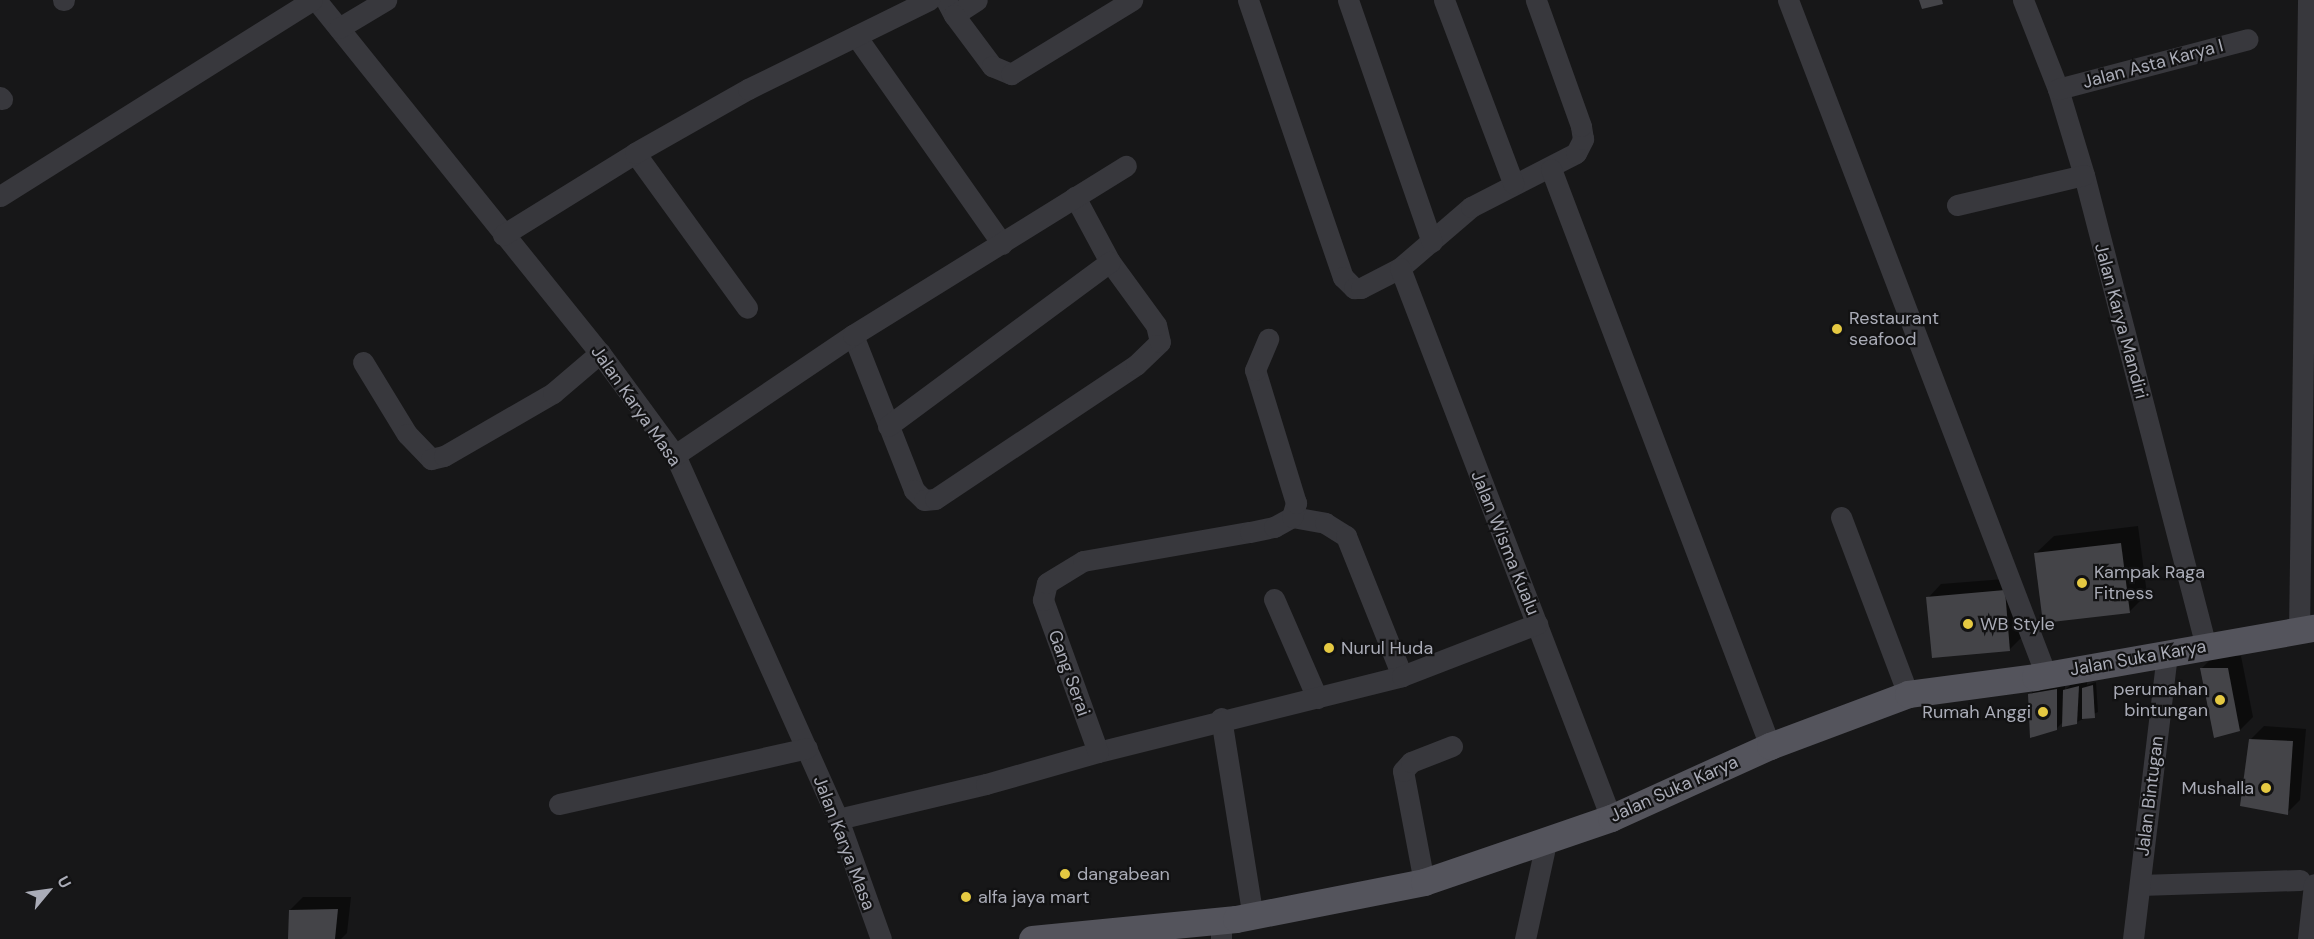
<!DOCTYPE html>
<style>
body{margin:0}
#map{position:relative;width:2314px;height:939px;overflow:hidden;background:#171718;font-family:"DM Sans",sans-serif}
div>[style]{position:absolute}
[style*='--x']{left:calc(var(--x)*1px);top:calc(var(--y)*1px);width:calc(var(--w)*1px);rotate:calc(var(--a)*1deg)}
.shadow>*{inset:0;background:#0007}
.building>*{inset:0;background:#444448}
.minor>*{height:21px;margin:-10.5px;padding:0 10.5px;transform-origin:10.5px;border-radius:10.5px;background:#38383d}
.major>*{height:27px;margin:-13.5px;padding:0 13.5px;transform-origin:13.5px;border-radius:13.5px;background:#54545c}
.dots>*{width:16px;height:16px;translate:-50% -50%;box-sizing:border-box;border:3px solid #121213;border-radius:50%}
span{translate:-50% -50%;white-space:nowrap;text-align:center;line-height:1.15;-webkit-text-stroke:4.5px #121213;paint-order:stroke}
.street-label{font-size:18px;color:#aaacb7}
.poi-label{font-size:18px;color:#aaacb7}
.left{translate:0 -50%;text-align:left}
.right{translate:-100% -50%;text-align:right}
.north{position:absolute;left:18px;top:861px;width:60px;height:60px;-webkit-text-stroke:4px #121213;paint-order:stroke;rotate:61deg;font-size:16px;font-weight:700;line-height:24px;text-align:center;color:#aaacb7}
.north::after{content:'';display:block;margin:auto;width:21px;height:27px;background:#aaacb7;clip-path:polygon(50% 0,100% 100%,50% 72%,0 100%)}
</style>
<div id="map">
<div class="shadow">
<i style="clip-path:polygon(2138px 526px,2147px 594px,2129px 612px,2036px 553px,2054px 536px)"></i>
<i style="clip-path:polygon(2017px 578px,2023px 636px,2009px 650px,1928px 598px,1941px 584px)"></i>
<i style="clip-path:polygon(2214px 656px,2241px 656px,2253px 717px,2240px 730px,2201px 669px)"></i>
<i style="clip-path:polygon(2087px 678px,2087px 685px,2096px 682px,2098px 712px,2077px 722px,2064px 721px,2056px 729px,2030px 695px,2038px 686px,2065px 681px,2065px 690px,2074px 682px)"></i>
<i style="clip-path:polygon(2264px 726px,2306px 729px,2300px 800px,2287px 813px,2251px 739px)"></i>
<i style="clip-path:polygon(303px 897px,351px 897px,347px 933px,341px 939px,290px 939px,290px 910px)"></i>
</div>
<div class="building">
<i style="clip-path:polygon(1919px 0,1942px 0,1943px 4px,1922px 9px)"></i>
<i style="clip-path:polygon(2121px 543px,2130px 613px,2043px 623px,2034px 553px)"></i>
<i style="clip-path:polygon(2005px 590px,2010px 651px,1932px 658px,1926px 597px)"></i>
<i style="clip-path:polygon(2200px 668px,2228px 668px,2240px 731px,2214px 738px)"></i>
<i style="clip-path:polygon(2093px 685px,2095px 718px,2082px 719px,2082px 688px)"></i>
<i style="clip-path:polygon(2079px 686px,2077px 724px,2062px 727px,2063px 690px)"></i>
<i style="clip-path:polygon(2057px 689px,2057px 730px,2030px 738px,2028px 694px)"></i>
<i style="clip-path:polygon(2249px 739px,2293px 741px,2288px 815px,2240px 806px)"></i>
<i style="clip-path:polygon(338px 909px,335px 939px,288px 939px,289px 910px)"></i>
</div>
<div class="minor">
<i style="--x:63;--y:0;--w:1;--a:0"></i>
<i style="--x:316;--y:0;--w:453;--a:51.2"></i>
<i style="--x:600;--y:353;--w:127;--a:53.7"></i>
<i style="--x:675;--y:455;--w:399;--a:65.9"></i>
<i style="--x:838;--y:819;--w:127;--a:70.3"></i>
<i style="--x:946;--y:0;--w:17;--a:62"></i>
<i style="--x:954;--y:15;--w:27;--a:-33"></i>
<i style="--x:1248;--y:0;--w:293;--a:71.1"></i>
<i style="--x:1343;--y:277;--w:16;--a:45"></i>
<i style="--x:1354;--y:288;--w:7;--a:0"></i>
<i style="--x:1361;--y:288;--w:44;--a:-27.1"></i>
<i style="--x:1400;--y:268;--w:94;--a:-40.7"></i>
<i style="--x:1471;--y:207;--w:118;--a:-27.2"></i>
<i style="--x:1576;--y:153;--w:16;--a:-63"></i>
<i style="--x:1583;--y:139;--w:13;--a:-99"></i>
<i style="--x:1581;--y:126;--w:134;--a:-109.7"></i>
<i style="--x:1348;--y:0;--w:256;--a:70.9"></i>
<i style="--x:1444;--y:0;--w:196;--a:69.3"></i>
<i style="--x:1788;--y:0;--w:723;--a:69.08"></i>
<i style="--x:2023;--y:0;--w:96;--a:68.5"></i>
<i style="--x:2058;--y:89;--w:90;--a:73.2"></i>
<i style="--x:2084;--y:175;--w:487;--a:75.5"></i>
<i style="--x:954;--y:15;--w:64;--a:53.3"></i>
<i style="--x:992;--y:66;--w:21;--a:23"></i>
<i style="--x:1011;--y:74;--w:142;--a:-31.4"></i>
<i style="--x:339;--y:28;--w:55;--a:-30.8"></i>
<i style="--x:856;--y:36;--w:254;--a:54.9"></i>
<i style="--x:2058;--y:89;--w:196;--a:-14.7"></i>
<i style="--x:0;--y:97;--w:3;--a:45"></i>
<i style="--x:635;--y:153;--w:191;--a:54.1"></i>
<i style="--x:1551;--y:169;--w:617;--a:69.22"></i>
<i style="--x:0;--y:196;--w:368;--a:-32.1"></i>
<i style="--x:1957;--y:205;--w:130;--a:-13.3"></i>
<i style="--x:503;--y:235;--w:155;--a:-31.8"></i>
<i style="--x:635;--y:153;--w:130;--a:-29.5"></i>
<i style="--x:748;--y:89;--w:202;--a:-26.2"></i>
<i style="--x:1400;--y:268;--w:589;--a:69.01"></i>
<i style="--x:853;--y:335;--w:167;--a:68.5"></i>
<i style="--x:914;--y:490;--w:14;--a:45"></i>
<i style="--x:924;--y:500;--w:11;--a:-5"></i>
<i style="--x:935;--y:499;--w:242;--a:-33.7"></i>
<i style="--x:1136;--y:365;--w:33;--a:-44"></i>
<i style="--x:1160;--y:342;--w:17;--a:-103"></i>
<i style="--x:1156;--y:325;--w:78;--a:-126.1"></i>
<i style="--x:1110;--y:262;--w:74;--a:-118.3"></i>
<i style="--x:363;--y:362;--w:84;--a:58.6"></i>
<i style="--x:407;--y:434;--w:35;--a:46"></i>
<i style="--x:431;--y:459;--w:13;--a:-13"></i>
<i style="--x:444;--y:456;--w:126;--a:-30"></i>
<i style="--x:553;--y:393;--w:62;--a:-40.4"></i>
<i style="--x:888;--y:426;--w:276;--a:-36.5"></i>
<i style="--x:675;--y:455;--w:215;--a:-34"></i>
<i style="--x:853;--y:335;--w:321;--a:-31.8"></i>
<i style="--x:1292;--y:517;--w:34;--a:10"></i>
<i style="--x:1325;--y:523;--w:25;--a:32"></i>
<i style="--x:1346;--y:536;--w:151;--a:68.2"></i>
<i style="--x:1841;--y:517;--w:189;--a:69.3"></i>
<i style="--x:1274;--y:599;--w:108;--a:66.5"></i>
<i style="--x:2299;--y:631;--w:631;--a:-89.18"></i>
<i style="--x:1221;--y:718;--w:202;--a:80.9"></i>
<i style="--x:1098;--y:752;--w:313;--a:-14"></i>
<i style="--x:1402;--y:676;--w:145;--a:-21.1"></i>
<i style="--x:559;--y:804;--w:254;--a:-12.7"></i>
<i style="--x:838;--y:819;--w:152;--a:-13.3"></i>
<i style="--x:986;--y:784;--w:116;--a:-15.9"></i>
<i style="--x:1098;--y:752;--w:162;--a:-109.9"></i>
<i style="--x:1043;--y:600;--w:17;--a:-77"></i>
<i style="--x:1047;--y:583;--w:42;--a:-31.4"></i>
<i style="--x:1083;--y:561;--w:169;--a:-9.9"></i>
<i style="--x:1250;--y:532;--w:25;--a:-12"></i>
<i style="--x:1274;--y:527;--w:21;--a:-29"></i>
<i style="--x:1292;--y:517;--w:15;--a:-74"></i>
<i style="--x:1296;--y:503;--w:139;--a:-107.1"></i>
<i style="--x:1255;--y:370;--w:34;--a:-67"></i>
<i style="--x:1424;--y:882;--w:113;--a:-100.7"></i>
<i style="--x:1403;--y:771;--w:12;--a:-48"></i>
<i style="--x:1411;--y:762;--w:44;--a:-21.3"></i>
<i style="--x:2140;--y:885;--w:160;--a:-1.8"></i>
<i style="--x:1221;--y:921;--w:18;--a:90"></i>
<i style="--x:1525;--y:939;--w:98;--a:-77.7"></i>
<i style="--x:2133;--y:939;--w:288;--a:-83.2"></i>
<i style="--x:2308;--y:939;--w:55;--a:-83.8"></i>
</div>
<div class="major">
<i style="--x:1032;--y:939;--w:205;--a:-5.6"></i>
<i style="--x:1236;--y:919;--w:192;--a:-11.1"></i>
<i style="--x:1424;--y:882;--w:198;--a:-18.9"></i>
<i style="--x:1611;--y:818;--w:175;--a:-24.4"></i>
<i style="--x:1770;--y:746;--w:147;--a:-20.6"></i>
<i style="--x:1908;--y:694;--w:128;--a:-7.6"></i>
<i style="--x:2035;--y:677;--w:283;--a:-10"></i>
</div>
<div class="dots">
<i style="left:1837px;top:329px;background:#e5c942"></i>
<i style="left:2082px;top:583px;background:#e5c942"></i>
<i style="left:1968px;top:624px;background:#e5c942"></i>
<i style="left:1329px;top:648px;background:#e5c942"></i>
<i style="left:2220px;top:700px;background:#e5c942"></i>
<i style="left:2043px;top:712px;background:#e5c942"></i>
<i style="left:2266px;top:788px;background:#e5c942"></i>
<i style="left:1065px;top:874px;background:#e5c942"></i>
<i style="left:966px;top:897px;background:#e5c942"></i>
</div>
<div class="street-label">
<span style="left:2153px;top:64px;rotate:-15deg">Jalan Asta Karya I</span>
<span style="left:2121px;top:321px;rotate:75deg">Jalan Karya Mandiri</span>
<span style="left:636px;top:406px;rotate:55deg">Jalan Karya Masa</span>
<span style="left:1505px;top:543px;rotate:68deg">Jalan Wisma Kualu</span>
<span style="left:2138px;top:658px;rotate:-10deg">Jalan Suka Karya</span>
<span style="left:1069px;top:673px;rotate:70deg">Gang Serai</span>
<span style="left:1674px;top:789px;rotate:-24deg">Jalan Suka Karya</span>
<span style="left:2150px;top:796px;rotate:-83deg">Jalan Bintugan</span>
<span style="left:844px;top:843px;rotate:69deg">Jalan Karya Masa</span>
</div>
<div class="poi-label">
<span class="left" style="left:1849px;top:329px">Restaurant<br>seafood</span>
<span class="left" style="left:2094px;top:583px">Kampak Raga<br>Fitness</span>
<span class="left" style="left:1980px;top:624px">WB Style</span>
<span class="left" style="left:1341px;top:648px">Nurul Huda</span>
<span class="right" style="left:2208px;top:700px">perumahan<br>bintungan</span>
<span class="right" style="left:2031px;top:712px">Rumah Anggi</span>
<span class="right" style="left:2254px;top:788px">Mushalla</span>
<span class="left" style="left:1077px;top:874px">dangabean</span>
<span class="left" style="left:978px;top:897px">alfa jaya mart</span>
</div>
<div class="north">U</div>
</div>
